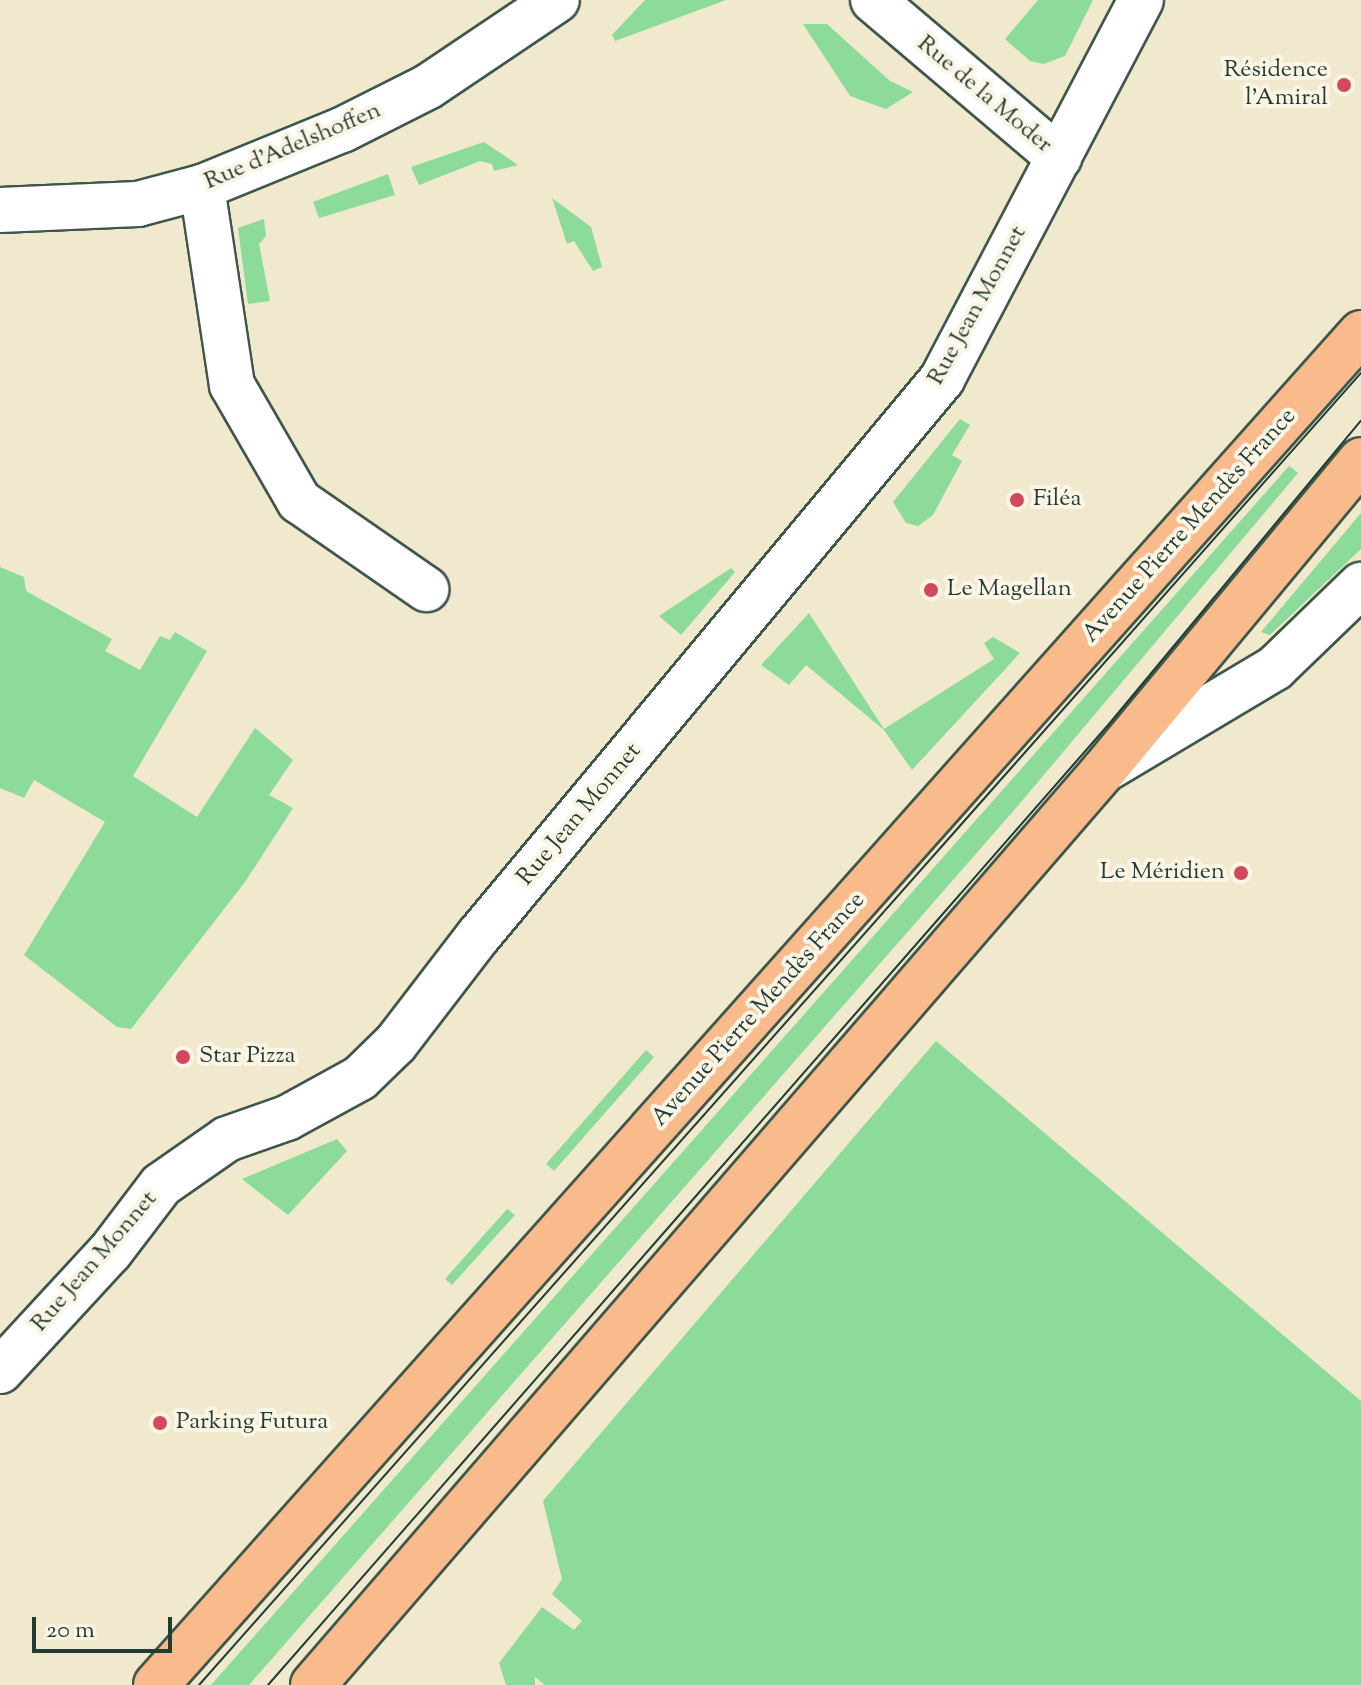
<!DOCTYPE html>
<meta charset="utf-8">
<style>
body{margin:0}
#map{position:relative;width:1361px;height:1685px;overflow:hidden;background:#f0e9cd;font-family:"Sorts Mill Goudy",serif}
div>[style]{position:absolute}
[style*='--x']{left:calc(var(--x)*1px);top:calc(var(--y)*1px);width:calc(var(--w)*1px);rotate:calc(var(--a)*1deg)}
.green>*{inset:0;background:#8cdb9a}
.roads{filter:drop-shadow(2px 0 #3e574b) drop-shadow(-2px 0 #3e574b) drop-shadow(0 2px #3e574b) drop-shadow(0 -2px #3e574b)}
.minor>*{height:44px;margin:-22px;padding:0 22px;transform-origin:22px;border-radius:22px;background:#fff}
.major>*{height:44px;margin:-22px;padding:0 22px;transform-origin:22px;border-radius:22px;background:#fabb8c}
.tram>*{height:2px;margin:-1px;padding:0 1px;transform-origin:1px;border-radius:1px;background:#1f3d34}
.dots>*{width:22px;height:22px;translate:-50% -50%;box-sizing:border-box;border:4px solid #fcf5e5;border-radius:50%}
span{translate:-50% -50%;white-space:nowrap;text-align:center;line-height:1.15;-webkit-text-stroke:8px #fcf5e5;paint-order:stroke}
.poi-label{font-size:24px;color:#1f3d34}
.right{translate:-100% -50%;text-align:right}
.left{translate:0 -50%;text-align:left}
.street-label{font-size:24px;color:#1f3d34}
.scale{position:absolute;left:32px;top:1617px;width:140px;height:36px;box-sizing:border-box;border:4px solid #1f3d34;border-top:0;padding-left:10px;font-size:24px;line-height:28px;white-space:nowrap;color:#1f3d34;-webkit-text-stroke:6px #fcf5e5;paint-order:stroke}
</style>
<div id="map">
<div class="green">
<i style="clip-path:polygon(645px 0,726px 0,615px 41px,612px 35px)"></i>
<i style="clip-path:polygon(1038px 0,1093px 0,1065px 56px,1044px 64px,1030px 61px,1005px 39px)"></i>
<i style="clip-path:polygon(803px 24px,827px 24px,890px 81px,913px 92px,886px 109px,850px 96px)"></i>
<i style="clip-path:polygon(484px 142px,518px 165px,494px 171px,492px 164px,480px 161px,419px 185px,411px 167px)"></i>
<i style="clip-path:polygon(388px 174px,395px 195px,319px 218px,313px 202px)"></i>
<i style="clip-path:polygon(552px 198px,591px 227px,602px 267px,593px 271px,574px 241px,567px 244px)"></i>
<i style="clip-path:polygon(264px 219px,266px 236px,259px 244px,270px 301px,248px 304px,238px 228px)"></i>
<i style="clip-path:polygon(960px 419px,970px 425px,952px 455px,962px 461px,933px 515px,918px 526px,906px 523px,893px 502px)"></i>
<i style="clip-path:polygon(1289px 466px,1298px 473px,1016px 808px,249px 1685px,211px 1685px)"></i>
<i style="clip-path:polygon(1361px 513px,1361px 549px,1270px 635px,1261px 632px)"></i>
<i style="clip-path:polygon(0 567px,24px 577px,26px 591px,112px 639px,105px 651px,140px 670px,160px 636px,170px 640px,175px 632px,207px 651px,133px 776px,197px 817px,255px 728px,293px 760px,269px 795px,293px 808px,245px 882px,131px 1029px,117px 1027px,24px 955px,105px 822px,34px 780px,24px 798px,0 788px)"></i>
<i style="clip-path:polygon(731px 568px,735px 572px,681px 635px,659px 616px)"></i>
<i style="clip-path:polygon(809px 613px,884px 729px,994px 659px,984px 643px,993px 637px,1020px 653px,912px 770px,884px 730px,806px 665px,789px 685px,761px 665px)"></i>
<i style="clip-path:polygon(936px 1041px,1361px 1401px,1361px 1685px,545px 1685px,535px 1677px,535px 1685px,506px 1685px,499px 1663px,542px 1607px,574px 1630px,582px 1621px,552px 1594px,562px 1579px,543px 1501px)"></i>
<i style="clip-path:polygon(646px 1050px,654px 1057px,554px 1171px,546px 1164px)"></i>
<i style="clip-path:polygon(337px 1139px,347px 1151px,288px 1215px,242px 1179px)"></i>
<i style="clip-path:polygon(507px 1209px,515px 1215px,452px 1285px,445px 1279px)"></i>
</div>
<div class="roads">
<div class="minor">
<i style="--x:873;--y:0;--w:244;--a:40.3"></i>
<i style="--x:202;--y:187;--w:200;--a:81.4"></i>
<i style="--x:232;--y:385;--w:134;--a:60"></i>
<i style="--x:299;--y:501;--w:155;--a:34.7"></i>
<i style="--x:0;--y:210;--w:138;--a:-2.5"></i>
<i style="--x:138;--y:204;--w:66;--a:-14.9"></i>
<i style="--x:202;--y:187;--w:151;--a:-22.2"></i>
<i style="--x:342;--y:130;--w:97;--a:-26.8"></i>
<i style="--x:429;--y:86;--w:154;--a:-33.9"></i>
<i style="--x:1109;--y:767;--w:193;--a:-30.8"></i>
<i style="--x:1275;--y:668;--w:120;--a:-44"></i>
<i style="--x:0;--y:1371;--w:162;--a:-47.3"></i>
<i style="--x:110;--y:1252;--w:84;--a:-52.7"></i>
<i style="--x:161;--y:1185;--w:80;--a:-34.9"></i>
<i style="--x:227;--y:1139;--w:64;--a:-19.3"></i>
<i style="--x:287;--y:1118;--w:83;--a:-28.7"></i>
<i style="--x:360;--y:1078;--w:50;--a:-44.2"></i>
<i style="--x:396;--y:1043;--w:136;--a:-52.5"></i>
<i style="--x:479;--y:935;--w:724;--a:-50.21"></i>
<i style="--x:942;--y:379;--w:428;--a:-62.3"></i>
</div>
<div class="major">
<i style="--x:156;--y:1685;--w:1811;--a:-48.29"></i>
<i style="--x:313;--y:1685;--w:1208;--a:-49.16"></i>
<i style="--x:1103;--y:771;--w:404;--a:-50.3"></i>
</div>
</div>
<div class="tram">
<i style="--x:199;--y:1685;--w:1753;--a:-48.47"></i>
<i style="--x:268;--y:1685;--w:1277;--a:-48.81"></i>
<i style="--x:1109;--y:724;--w:394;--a:-50.3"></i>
</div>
<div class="dots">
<i style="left:1344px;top:85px;background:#d1495b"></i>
<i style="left:1017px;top:500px;background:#d1495b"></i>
<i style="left:931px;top:590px;background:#d1495b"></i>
<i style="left:1241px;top:873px;background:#d1495b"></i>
<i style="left:183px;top:1057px;background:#d1495b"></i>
<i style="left:160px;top:1423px;background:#d1495b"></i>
</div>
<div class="poi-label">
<span class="right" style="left:1328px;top:85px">Résidence<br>l'Amiral</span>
<span class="left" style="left:1033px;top:500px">Filéa</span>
<span class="left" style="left:947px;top:590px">Le Magellan</span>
<span class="right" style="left:1225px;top:873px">Le Méridien</span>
<span class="left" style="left:199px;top:1057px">Star Pizza</span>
<span class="left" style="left:176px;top:1423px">Parking Futura</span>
</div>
<div class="street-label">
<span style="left:984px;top:95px;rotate:40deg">Rue de la Moder</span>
<span style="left:293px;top:147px;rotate:-23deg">Rue d'Adelshoffen</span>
<span style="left:978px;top:306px;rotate:-61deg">Rue Jean Monnet</span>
<span style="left:1190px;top:526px;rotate:-48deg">Avenue Pierre Mendès France</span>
<span style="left:580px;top:815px;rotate:-50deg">Rue Jean Monnet</span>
<span style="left:759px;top:1010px;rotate:-48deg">Avenue Pierre Mendès France</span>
<span style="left:95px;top:1262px;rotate:-49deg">Rue Jean Monnet</span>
</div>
<div class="scale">20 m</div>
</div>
